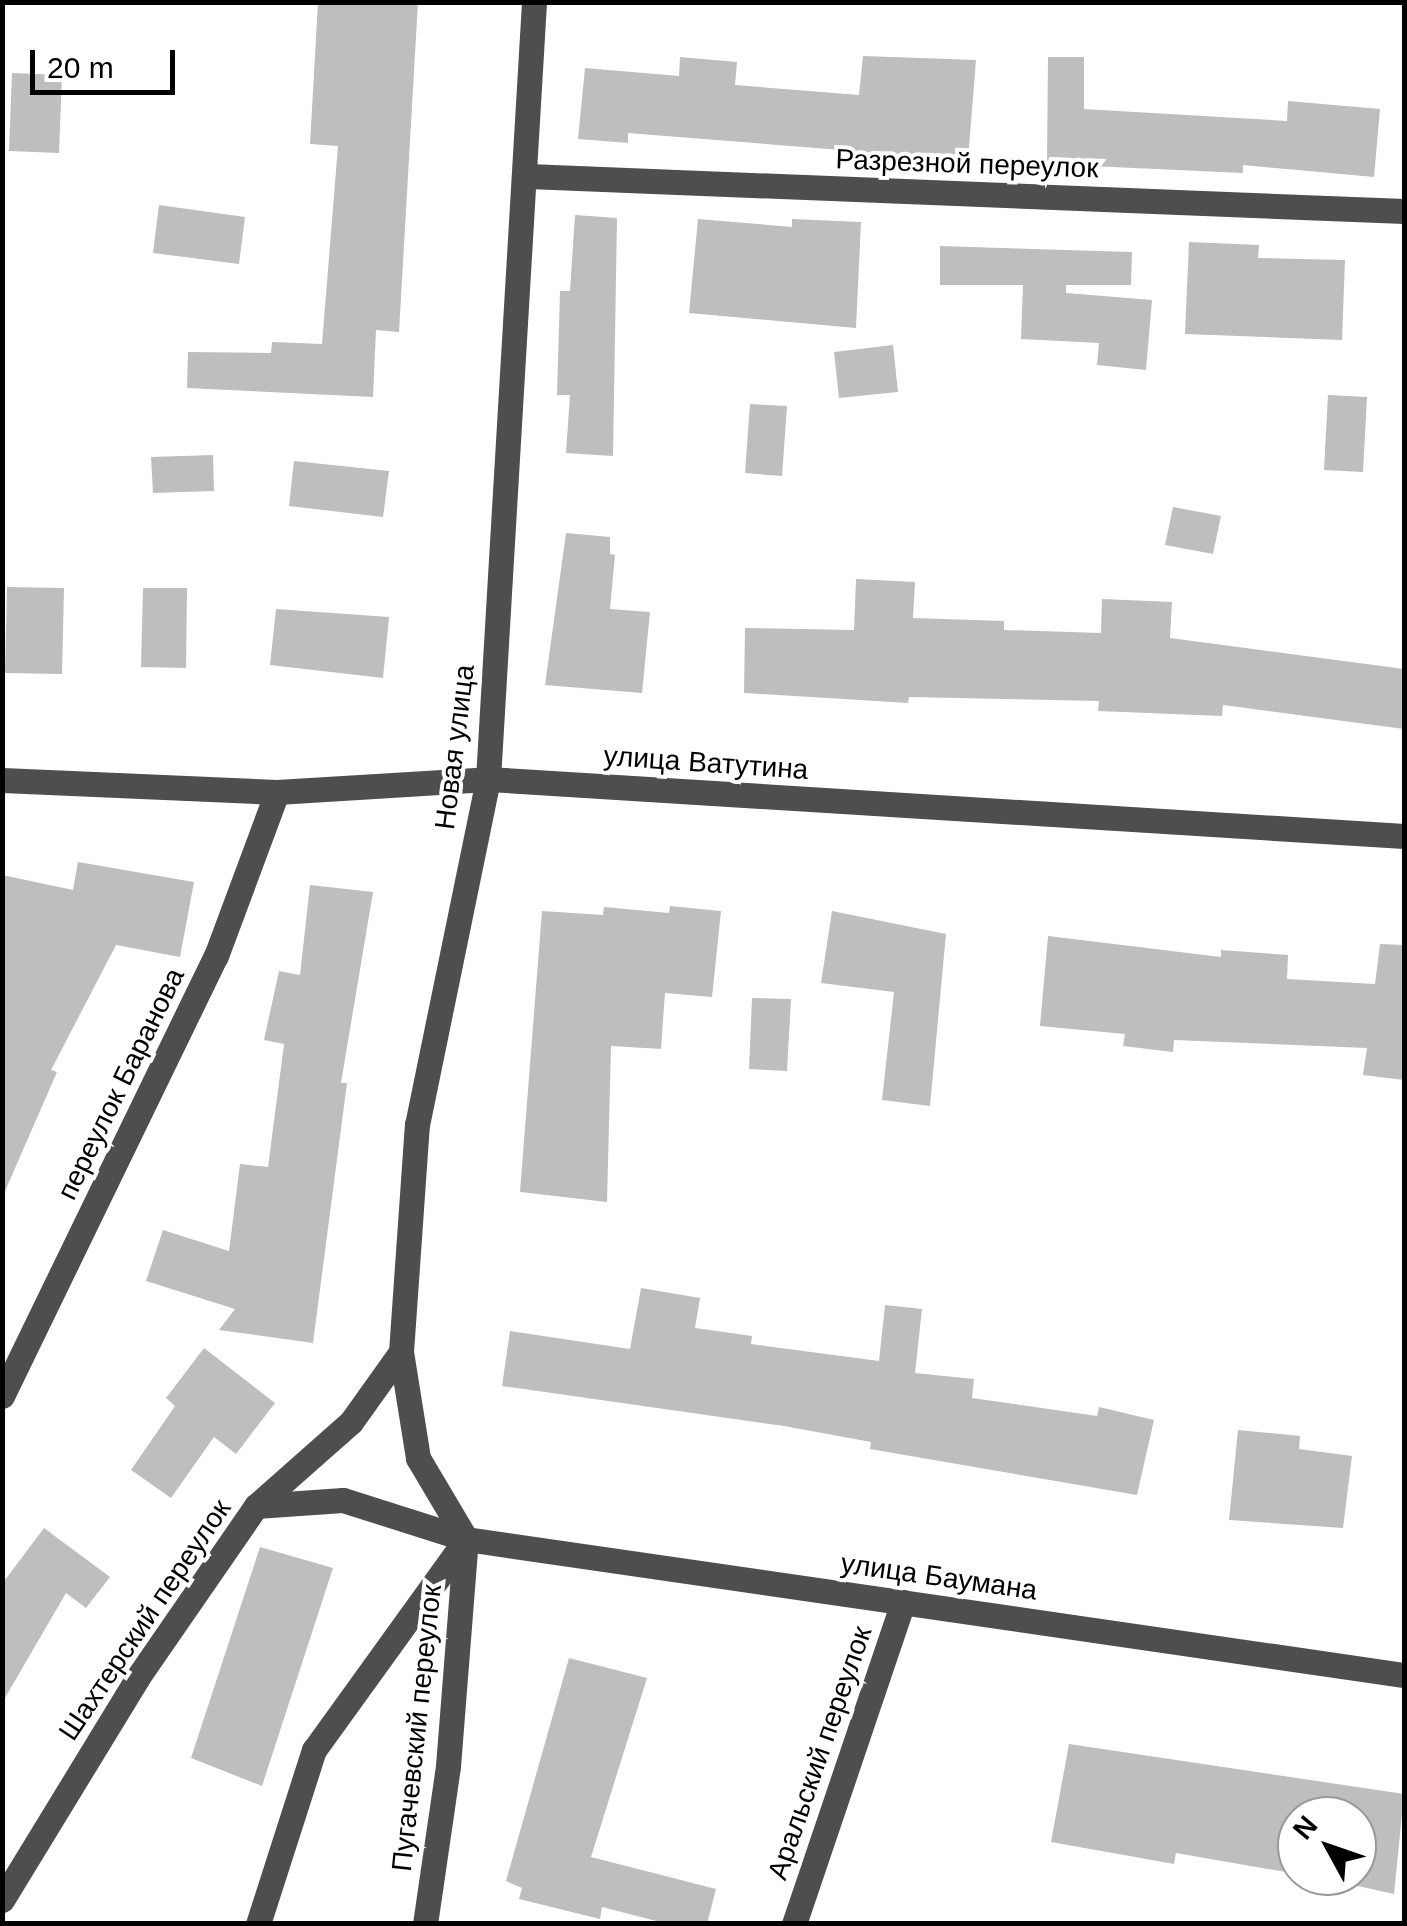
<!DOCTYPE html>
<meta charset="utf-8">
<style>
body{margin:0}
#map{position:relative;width:1407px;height:1926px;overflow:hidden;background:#fff;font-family:Arial,sans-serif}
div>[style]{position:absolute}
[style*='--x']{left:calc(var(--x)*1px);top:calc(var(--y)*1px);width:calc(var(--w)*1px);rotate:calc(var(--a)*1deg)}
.building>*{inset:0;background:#bebebe}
.minor>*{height:25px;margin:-12.5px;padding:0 12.5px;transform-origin:12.5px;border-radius:12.5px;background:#4e4e4e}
span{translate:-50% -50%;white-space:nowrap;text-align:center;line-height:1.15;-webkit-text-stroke:8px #fff;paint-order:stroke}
.street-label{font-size:28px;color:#000}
.frame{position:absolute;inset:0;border:5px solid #000;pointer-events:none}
.north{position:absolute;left:1277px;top:1796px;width:100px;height:100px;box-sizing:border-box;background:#fff;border:2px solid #999;border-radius:50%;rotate:310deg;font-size:28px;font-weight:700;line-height:40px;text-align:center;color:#000}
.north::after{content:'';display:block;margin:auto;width:35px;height:45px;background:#000;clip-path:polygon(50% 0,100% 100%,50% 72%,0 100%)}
.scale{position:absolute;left:30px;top:50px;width:145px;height:45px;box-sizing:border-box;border:5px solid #000;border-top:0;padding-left:12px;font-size:30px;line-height:35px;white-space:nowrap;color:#000;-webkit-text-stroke:8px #fff;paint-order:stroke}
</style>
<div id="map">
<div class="building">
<i style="clip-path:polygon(318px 2px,418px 2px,399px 332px,376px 330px,373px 397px,187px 388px,188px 352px,271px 353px,272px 342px,322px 344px,338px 146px,310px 144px)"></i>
<i style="clip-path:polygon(863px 56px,976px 60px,968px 160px,628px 133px,628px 143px,578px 139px,585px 68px,679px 76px,680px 57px,737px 62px,735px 85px,859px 95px)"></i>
<i style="clip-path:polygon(1048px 57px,1084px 57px,1084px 109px,1287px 121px,1288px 101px,1380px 109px,1374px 177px,1243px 165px,1243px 173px,1047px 164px)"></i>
<i style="clip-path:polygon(12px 73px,62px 75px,59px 153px,9px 151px)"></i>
<i style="clip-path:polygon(159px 205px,245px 217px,239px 264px,153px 253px)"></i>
<i style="clip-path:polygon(575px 215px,617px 218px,613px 456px,566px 453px,570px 395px,557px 395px,560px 291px,570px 291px)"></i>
<i style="clip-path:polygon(698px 219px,792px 227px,792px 219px,861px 222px,856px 328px,689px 313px)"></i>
<i style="clip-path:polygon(1189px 242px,1259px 245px,1258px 258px,1345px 260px,1342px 340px,1185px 334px)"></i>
<i style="clip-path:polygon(940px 246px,1132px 252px,1131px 285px,1066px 285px,1066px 293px,1152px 300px,1146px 370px,1097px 365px,1099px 343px,1021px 339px,1023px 285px,940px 285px)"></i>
<i style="clip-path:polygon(893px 345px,898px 392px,839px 398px,834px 352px)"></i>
<i style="clip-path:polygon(1328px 395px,1367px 397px,1363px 472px,1324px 470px)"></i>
<i style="clip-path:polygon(750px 404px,787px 406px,782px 476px,745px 473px)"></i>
<i style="clip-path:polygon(213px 455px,214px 491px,153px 493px,151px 457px)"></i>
<i style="clip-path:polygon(294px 461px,389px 471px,383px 517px,289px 506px)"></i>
<i style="clip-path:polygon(1173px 507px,1221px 516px,1213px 554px,1165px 545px)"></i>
<i style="clip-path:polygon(566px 533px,610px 537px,610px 554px,615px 555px,610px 609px,650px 612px,642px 693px,545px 685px)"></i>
<i style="clip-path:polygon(856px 579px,915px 582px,913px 618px,1004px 621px,1004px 630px,1101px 633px,1102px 599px,1172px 602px,1170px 638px,1404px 669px,1404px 729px,1223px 705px,1222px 716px,1098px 711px,1099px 701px,909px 697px,908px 703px,744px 693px,745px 628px,854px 630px)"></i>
<i style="clip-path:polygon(7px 587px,64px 588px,62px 674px,5px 673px)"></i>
<i style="clip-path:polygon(143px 588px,187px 588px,186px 668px,141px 667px)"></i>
<i style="clip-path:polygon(276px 609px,389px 617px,383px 678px,270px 665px)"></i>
<i style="clip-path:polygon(78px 862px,194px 882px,180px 957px,116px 945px,51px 1070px,57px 1072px,2px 1198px,2px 875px,73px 890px)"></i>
<i style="clip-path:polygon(310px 885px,373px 892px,341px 1083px,347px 1083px,313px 1343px,219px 1330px,235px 1309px,146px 1281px,163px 1230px,229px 1251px,240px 1164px,268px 1167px,284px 1044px,264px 1040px,279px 971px,300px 975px)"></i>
<i style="clip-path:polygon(670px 906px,721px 911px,712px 997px,665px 993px,661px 1049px,611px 1046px,607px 1202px,520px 1192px,542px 911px,603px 915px,604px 907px,669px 913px)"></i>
<i style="clip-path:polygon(832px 911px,946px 934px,930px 1106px,882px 1100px,894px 992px,821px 983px)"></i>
<i style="clip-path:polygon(1048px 936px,1221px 957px,1221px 950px,1288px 955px,1287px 979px,1375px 984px,1380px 944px,1404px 945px,1404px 1080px,1363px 1075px,1367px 1048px,1174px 1040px,1173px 1052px,1123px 1046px,1125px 1034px,1040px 1026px)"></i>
<i style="clip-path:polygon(752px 998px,791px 999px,787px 1071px,749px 1069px)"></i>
<i style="clip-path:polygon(641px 1288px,700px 1298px,695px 1328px,752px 1336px,751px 1344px,879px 1361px,885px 1305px,922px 1309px,915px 1373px,974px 1379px,972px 1398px,1097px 1416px,1099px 1407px,1154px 1420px,1137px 1495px,870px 1449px,871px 1442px,784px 1426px,502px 1386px,510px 1331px,630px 1349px)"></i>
<i style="clip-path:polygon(204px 1348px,275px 1403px,236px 1454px,214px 1437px,171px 1498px,131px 1470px,175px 1406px,166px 1398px)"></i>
<i style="clip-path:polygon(1238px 1430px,1300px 1436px,1299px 1449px,1352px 1456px,1343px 1528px,1229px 1520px)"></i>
<i style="clip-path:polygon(44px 1528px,110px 1577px,86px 1608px,66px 1593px,2px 1703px,2px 1584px)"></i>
<i style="clip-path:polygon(260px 1547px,333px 1568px,262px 1786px,191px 1758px)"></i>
<i style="clip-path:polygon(569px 1658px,647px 1678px,591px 1857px,716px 1889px,707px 1924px,668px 1924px,602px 1907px,600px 1919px,519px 1899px,522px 1888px,506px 1881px)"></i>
<i style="clip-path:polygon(1069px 1744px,1404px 1794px,1394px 1894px,1312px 1876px,1357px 1876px,1357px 1816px,1297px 1816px,1297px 1874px,1176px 1853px,1174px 1864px,1051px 1842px)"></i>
</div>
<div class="minor">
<i style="--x:528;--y:176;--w:877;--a:2.29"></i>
<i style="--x:2;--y:780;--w:275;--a:2.5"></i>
<i style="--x:277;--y:792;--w:211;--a:-3.5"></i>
<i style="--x:488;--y:779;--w:918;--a:3.56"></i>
<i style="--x:2;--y:1396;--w:489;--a:-64.1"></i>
<i style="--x:216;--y:956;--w:175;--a:-69.6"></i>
<i style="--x:256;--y:1506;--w:127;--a:-41.5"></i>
<i style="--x:351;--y:1422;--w:86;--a:-54.5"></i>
<i style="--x:466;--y:1539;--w:94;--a:-120.7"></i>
<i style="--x:418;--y:1458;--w:107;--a:-99.1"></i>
<i style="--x:401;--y:1352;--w:228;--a:-86"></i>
<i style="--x:417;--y:1125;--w:353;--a:-78.4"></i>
<i style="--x:488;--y:779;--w:778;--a:-86.61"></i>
<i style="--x:2;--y:1900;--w:261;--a:-58.6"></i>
<i style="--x:138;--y:1677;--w:208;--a:-55.4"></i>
<i style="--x:256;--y:1506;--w:87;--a:-3.9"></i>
<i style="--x:343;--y:1500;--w:129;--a:17.6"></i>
<i style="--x:466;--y:1539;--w:948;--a:8.25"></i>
<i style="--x:258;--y:1924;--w:183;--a:-72.2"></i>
<i style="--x:314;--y:1750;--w:260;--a:-54.2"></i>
<i style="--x:425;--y:1924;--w:160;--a:-81.7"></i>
<i style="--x:448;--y:1766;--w:228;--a:-85.5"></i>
<i style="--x:794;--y:1924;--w:340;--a:-71.3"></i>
</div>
<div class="street-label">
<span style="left:967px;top:164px;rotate:2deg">Разрезной переулок</span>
<span style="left:455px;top:747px;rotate:-83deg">Новая улица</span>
<span style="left:706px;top:763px;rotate:4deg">улица Ватутина</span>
<span style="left:121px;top:1084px;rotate:-64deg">переулок Баранова</span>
<span style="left:939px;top:1577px;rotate:8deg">улица Баумана</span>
<span style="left:145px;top:1620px;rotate:-56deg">Шахтерский переулок</span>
<span style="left:417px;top:1728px;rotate:-84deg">Пугачевский переулок</span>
<span style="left:820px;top:1753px;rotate:-71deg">Аральский переулок</span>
</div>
<div class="frame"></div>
<div class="north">N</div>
<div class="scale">20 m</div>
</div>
